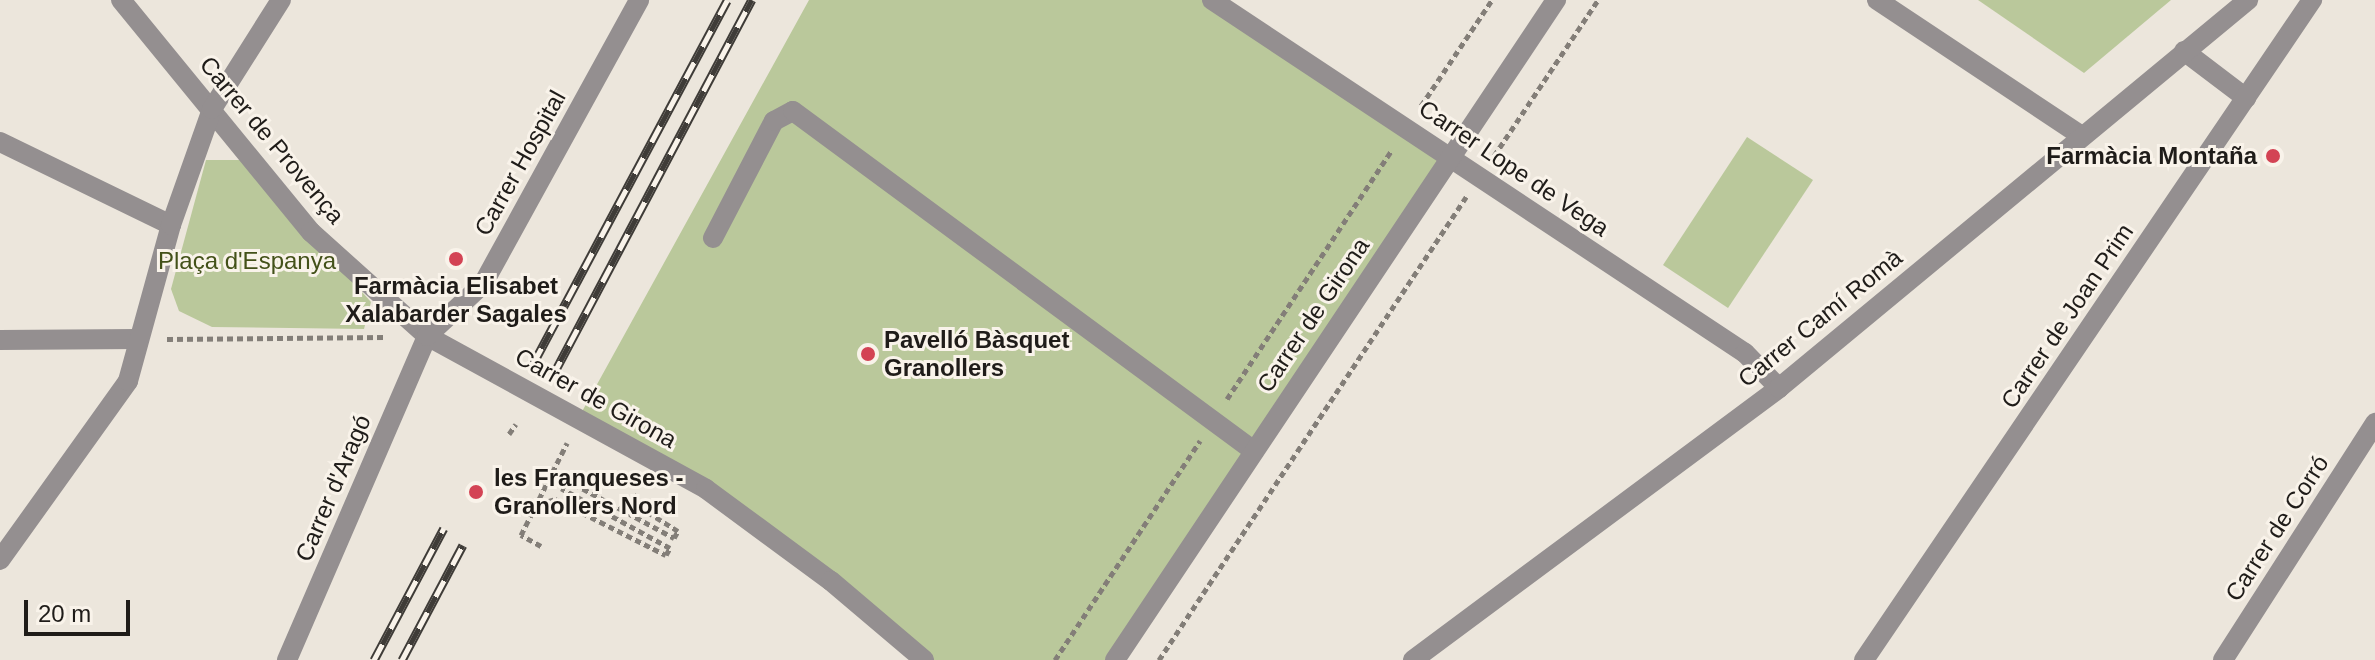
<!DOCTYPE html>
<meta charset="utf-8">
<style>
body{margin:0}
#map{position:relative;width:2375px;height:660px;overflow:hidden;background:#ece6dc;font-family:Arial,sans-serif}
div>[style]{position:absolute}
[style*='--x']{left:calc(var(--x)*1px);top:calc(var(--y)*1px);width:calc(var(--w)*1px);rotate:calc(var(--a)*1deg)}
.green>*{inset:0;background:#bac89b}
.path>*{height:5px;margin-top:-2.5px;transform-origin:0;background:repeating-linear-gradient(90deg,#837e78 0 6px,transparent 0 10px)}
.minor>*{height:20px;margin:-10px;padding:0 10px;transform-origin:10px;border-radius:10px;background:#948f90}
.rail>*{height:9px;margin-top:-4.5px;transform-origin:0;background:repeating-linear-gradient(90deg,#f9f3ea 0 18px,#3f3c38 0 36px);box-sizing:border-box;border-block:2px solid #3f3c38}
.dots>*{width:22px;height:22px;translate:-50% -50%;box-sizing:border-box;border:4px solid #f9f3ea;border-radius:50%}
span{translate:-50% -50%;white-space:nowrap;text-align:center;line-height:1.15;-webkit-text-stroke:6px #f9f3ea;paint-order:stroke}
.street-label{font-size:24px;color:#1f1c19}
.poi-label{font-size:24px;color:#1f1c19;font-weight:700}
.right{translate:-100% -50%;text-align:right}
.left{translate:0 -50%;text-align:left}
.park-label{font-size:24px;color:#435119}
.scale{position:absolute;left:24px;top:600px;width:106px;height:36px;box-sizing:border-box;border:4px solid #1f1c19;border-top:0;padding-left:10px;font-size:24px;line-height:28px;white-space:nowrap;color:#1f1c19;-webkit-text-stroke:6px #f9f3ea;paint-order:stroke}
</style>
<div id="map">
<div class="green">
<i style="clip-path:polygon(809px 0,1212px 0,1450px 157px,1115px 660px,924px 660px,831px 581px,579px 417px)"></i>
<i style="clip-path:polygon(1978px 0,2171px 0,2084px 73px)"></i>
<i style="clip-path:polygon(1747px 137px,1813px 180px,1728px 308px,1663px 265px)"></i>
<i style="clip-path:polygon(206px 160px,244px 160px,371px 302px,364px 329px,212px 327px,179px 311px,171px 289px)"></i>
</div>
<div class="path">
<i style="--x:1421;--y:106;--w:128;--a:-56.2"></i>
<i style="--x:1494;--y:156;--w:187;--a:-56.3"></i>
<i style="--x:167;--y:339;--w:218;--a:-0.5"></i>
<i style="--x:1227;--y:399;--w:297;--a:-56.5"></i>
<i style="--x:509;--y:434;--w:12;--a:-55"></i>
<i style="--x:538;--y:504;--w:18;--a:-16"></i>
<i style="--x:555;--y:499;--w:124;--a:26.8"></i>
<i style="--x:666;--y:555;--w:8;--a:-60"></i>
<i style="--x:670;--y:548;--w:124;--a:-151.2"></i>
<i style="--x:561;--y:488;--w:10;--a:-66"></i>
<i style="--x:565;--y:479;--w:124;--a:28.4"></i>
<i style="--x:674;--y:538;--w:8;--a:-60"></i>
<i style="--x:678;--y:531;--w:53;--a:-148.1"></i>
<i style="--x:633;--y:503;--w:10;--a:-66"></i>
<i style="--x:541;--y:546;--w:23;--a:-151"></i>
<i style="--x:521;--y:535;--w:103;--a:-63.4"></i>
<i style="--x:1055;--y:660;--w:263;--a:-56.5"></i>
<i style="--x:1159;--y:660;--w:556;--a:-56.45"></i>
</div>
<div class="minor">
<i style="--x:121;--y:0;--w:300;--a:50.7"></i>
<i style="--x:311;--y:232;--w:156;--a:41.9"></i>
<i style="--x:427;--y:336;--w:318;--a:28.7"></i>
<i style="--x:706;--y:489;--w:155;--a:36.4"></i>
<i style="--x:831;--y:581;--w:122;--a:40.3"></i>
<i style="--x:1212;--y:0;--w:639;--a:33.52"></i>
<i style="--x:1745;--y:353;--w:49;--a:45.8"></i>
<i style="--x:1877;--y:0;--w:246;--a:33.6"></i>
<i style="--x:2184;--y:51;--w:78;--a:37.2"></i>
<i style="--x:0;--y:142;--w:190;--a:25.9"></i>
<i style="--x:713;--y:238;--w:132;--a:-62.5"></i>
<i style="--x:774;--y:121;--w:21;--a:-28"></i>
<i style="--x:793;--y:111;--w:573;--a:36.41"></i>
<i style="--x:0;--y:340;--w:138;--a:-0.4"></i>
<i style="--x:0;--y:560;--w:220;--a:-54.4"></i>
<i style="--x:128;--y:381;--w:162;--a:-74.6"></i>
<i style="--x:171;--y:225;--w:123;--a:-70.5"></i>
<i style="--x:212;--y:109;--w:129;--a:-57.7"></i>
<i style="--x:287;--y:660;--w:353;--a:-66.6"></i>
<i style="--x:427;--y:336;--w:76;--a:-42.9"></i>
<i style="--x:483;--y:284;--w:324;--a:-61.2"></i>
<i style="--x:1115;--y:660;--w:794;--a:-56.25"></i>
<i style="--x:1413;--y:660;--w:456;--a:-36.6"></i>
<i style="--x:1779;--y:388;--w:609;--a:-39.6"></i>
<i style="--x:1864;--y:660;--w:798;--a:-55.83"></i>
<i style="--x:2223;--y:660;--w:282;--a:-57.3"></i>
</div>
<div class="rail">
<i style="--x:533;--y:364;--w:412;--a:-61.9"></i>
<i style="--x:552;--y:377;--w:427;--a:-62.1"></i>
<i style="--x:374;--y:660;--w:149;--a:-62.1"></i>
<i style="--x:402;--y:660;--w:130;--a:-62.1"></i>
</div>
<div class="dots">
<i style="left:2273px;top:156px;background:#d34354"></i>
<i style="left:456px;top:259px;background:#d34354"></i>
<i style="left:868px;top:354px;background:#d34354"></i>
<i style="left:476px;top:492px;background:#d34354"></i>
</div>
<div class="street-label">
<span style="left:272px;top:140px;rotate:50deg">Carrer de Provença</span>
<span style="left:520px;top:163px;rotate:-61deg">Carrer Hospital</span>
<span style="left:1514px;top:168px;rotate:34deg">Carrer Lope de Vega</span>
<span style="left:1313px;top:315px;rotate:-56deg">Carrer de Girona</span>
<span style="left:2067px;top:316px;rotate:-56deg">Carrer de Joan Prim</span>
<span style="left:1820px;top:318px;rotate:-39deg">Carrer Camí Romà</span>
<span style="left:596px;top:398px;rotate:29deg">Carrer de Girona</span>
<span style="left:333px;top:488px;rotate:-67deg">Carrer d'Aragó</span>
<span style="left:2277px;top:528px;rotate:-57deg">Carrer de Corró</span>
</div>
<div class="poi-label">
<span class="right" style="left:2257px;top:156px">Farmàcia Montaña</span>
<span style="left:456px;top:300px">Farmàcia Elisabet<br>Xalabarder Sagales</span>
<span class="left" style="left:884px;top:354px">Pavelló Bàsquet<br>Granollers</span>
<span class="left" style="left:494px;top:492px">les Franqueses -<br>Granollers Nord</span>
</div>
<div class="park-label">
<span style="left:247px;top:261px">Plaça d'Espanya</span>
</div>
<div class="scale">20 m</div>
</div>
